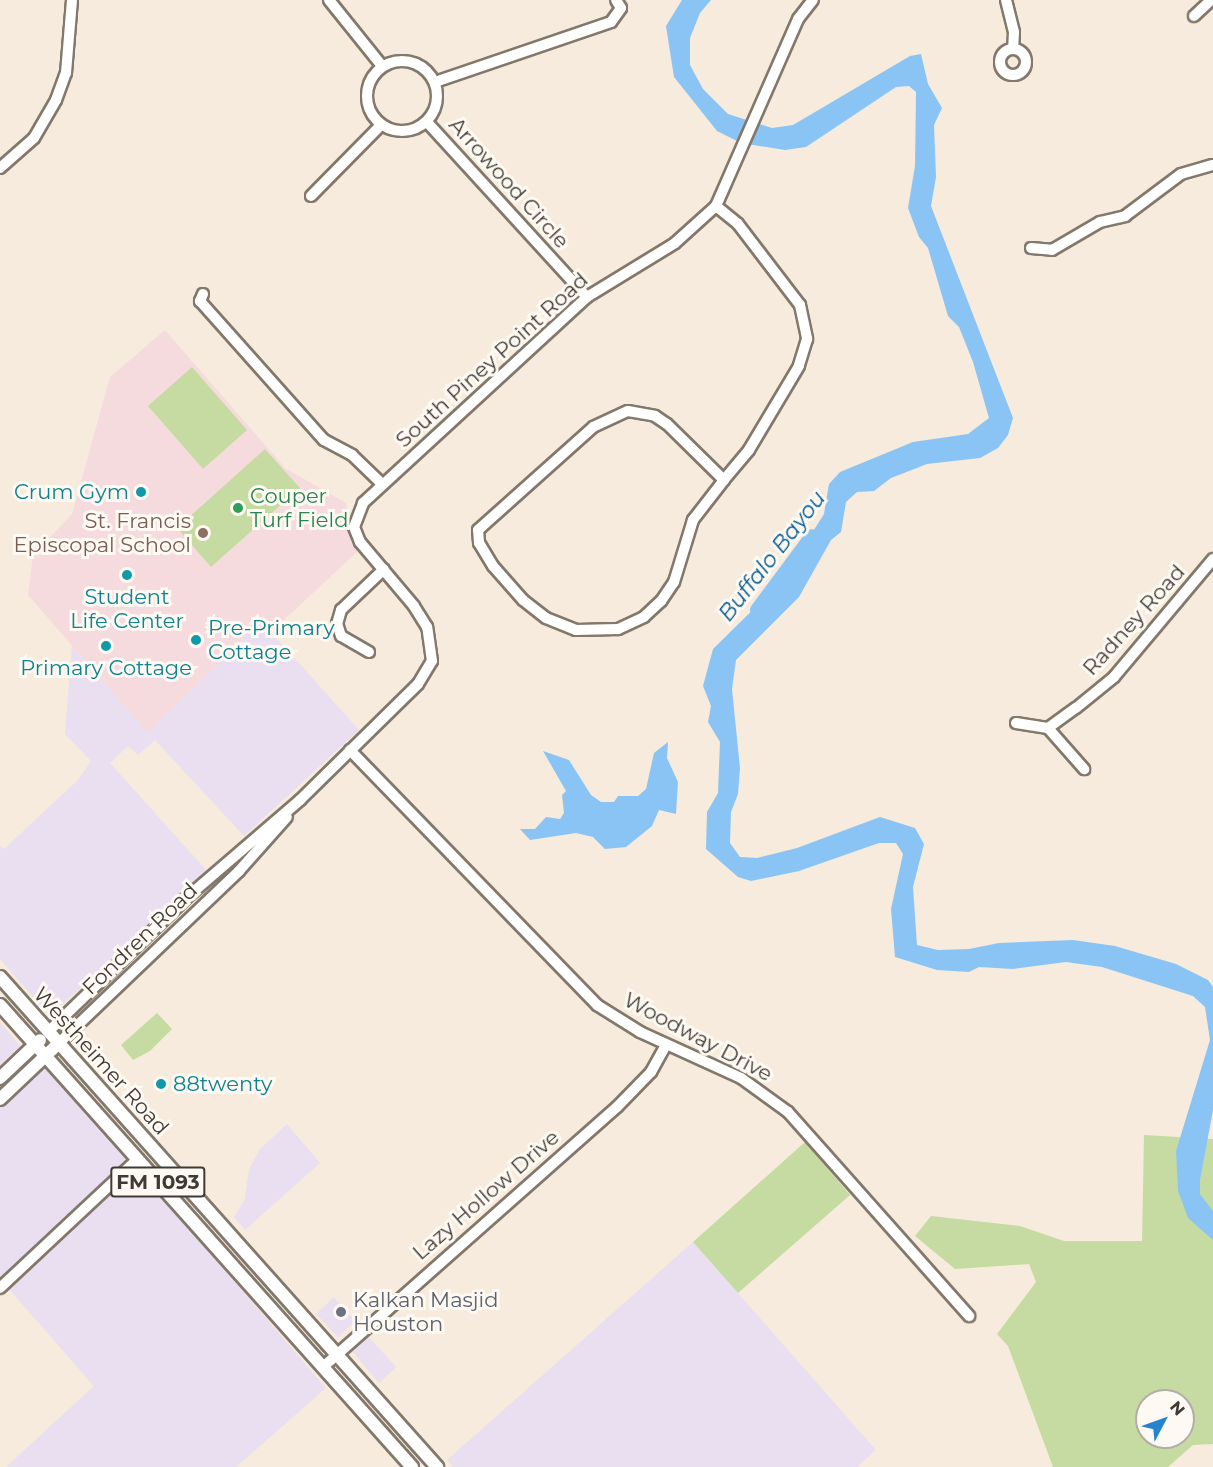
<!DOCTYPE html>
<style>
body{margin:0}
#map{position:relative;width:1213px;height:1467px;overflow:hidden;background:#f6ebdc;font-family:Montserrat,sans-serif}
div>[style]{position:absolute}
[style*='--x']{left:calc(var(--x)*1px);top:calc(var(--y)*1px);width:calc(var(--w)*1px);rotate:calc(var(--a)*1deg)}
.commercial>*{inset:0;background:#eadef1}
.education>*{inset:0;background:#f6dbde}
.green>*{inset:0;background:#c6dba1}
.water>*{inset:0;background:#8ac4f4}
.river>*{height:14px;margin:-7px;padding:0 7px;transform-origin:7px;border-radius:7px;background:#8ac4f4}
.roads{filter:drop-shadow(2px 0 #82786b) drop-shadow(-2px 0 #82786b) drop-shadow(0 2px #82786b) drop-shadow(0 -2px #82786b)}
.minor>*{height:10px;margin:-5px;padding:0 5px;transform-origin:5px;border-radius:5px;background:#fff}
.minor>.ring{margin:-5px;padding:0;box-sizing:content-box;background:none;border:10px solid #fff;border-radius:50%}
.major>*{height:12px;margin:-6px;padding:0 6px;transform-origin:6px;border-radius:6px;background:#fff}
.dots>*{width:16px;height:16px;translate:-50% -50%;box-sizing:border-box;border:3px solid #fefaf3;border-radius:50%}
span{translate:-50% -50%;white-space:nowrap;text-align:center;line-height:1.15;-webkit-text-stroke:6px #fefaf3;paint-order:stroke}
.shield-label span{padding:2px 4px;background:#fefaf3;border:2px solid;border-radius:4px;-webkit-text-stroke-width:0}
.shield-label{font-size:20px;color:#3f3a34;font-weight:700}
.street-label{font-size:21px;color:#3f3a34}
.culture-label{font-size:21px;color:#0d838f}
.right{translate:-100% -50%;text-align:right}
.left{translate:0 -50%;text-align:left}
.leisure-label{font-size:21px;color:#27864d}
.education-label{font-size:21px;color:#785e54}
.worship-label{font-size:21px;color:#5b616d}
.water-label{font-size:22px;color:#005b92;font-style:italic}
.north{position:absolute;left:1135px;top:1389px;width:60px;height:60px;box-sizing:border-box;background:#fefaf3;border:2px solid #b2ada7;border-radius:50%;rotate:49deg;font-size:16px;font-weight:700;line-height:24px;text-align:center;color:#3f3a34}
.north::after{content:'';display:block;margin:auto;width:21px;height:27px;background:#2683d0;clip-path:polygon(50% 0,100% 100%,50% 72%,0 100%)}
</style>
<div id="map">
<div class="commercial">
<i style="clip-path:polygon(251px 631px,271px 632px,359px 730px,244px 836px,155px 740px,138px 755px,128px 746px,110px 763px,207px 871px,50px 1016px,0 959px,0 846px,4px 849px,78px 780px,91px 761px,65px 734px,72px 646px,148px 732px)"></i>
<i style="clip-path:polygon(0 1022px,20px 1046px,0 1065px)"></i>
<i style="clip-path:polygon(46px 1062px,326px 1388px,236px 1467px,6px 1467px,94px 1386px,0 1279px,0 1106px)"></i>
<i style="clip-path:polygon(287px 1124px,320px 1163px,245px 1230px,234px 1217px,245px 1199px,249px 1169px,260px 1149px)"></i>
<i style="clip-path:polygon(693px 1242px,876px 1450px,857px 1467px,453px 1467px,447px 1460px)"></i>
<i style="clip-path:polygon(334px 1297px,355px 1321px,338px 1337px,316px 1314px)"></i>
<i style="clip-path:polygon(368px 1336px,396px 1367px,379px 1383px,353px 1352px)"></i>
</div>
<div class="education">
<i style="clip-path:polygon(165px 330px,285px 468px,346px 503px,357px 552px,271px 632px,251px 631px,148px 733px,28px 595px,33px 555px,72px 514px,110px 377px)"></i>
</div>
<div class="green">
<i style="clip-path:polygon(192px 367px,247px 430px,203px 469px,148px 406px)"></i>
<i style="clip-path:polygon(265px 449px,300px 488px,211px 567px,177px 528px)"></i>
<i style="clip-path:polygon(157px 1013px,172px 1029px,150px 1051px,133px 1060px,121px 1045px)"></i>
<i style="clip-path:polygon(evenodd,1144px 1135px,1213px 1139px,1213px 1444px,1193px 1445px,1168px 1467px,1053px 1467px,1008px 1346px,997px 1334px,1036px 1282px,1029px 1264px,955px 1269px,915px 1236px,931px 1216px,1020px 1226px,1064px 1241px,1142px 1241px,1144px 1135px,1147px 1401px,1183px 1401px,1183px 1437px,1147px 1437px,1147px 1401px)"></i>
<i style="clip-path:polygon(805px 1142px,850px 1195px,738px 1293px,693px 1242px)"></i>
</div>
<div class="water">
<i style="clip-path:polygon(682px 0,711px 0,700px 13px,690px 38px,690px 65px,703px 89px,728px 114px,772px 128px,793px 125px,910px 56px,921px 54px,928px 84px,942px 108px,934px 125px,936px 177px,931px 206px,1013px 418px,1008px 435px,998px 448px,980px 458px,927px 464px,891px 478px,874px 491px,857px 492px,846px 502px,841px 532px,831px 540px,799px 597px,736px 660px,732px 689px,740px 768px,738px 794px,731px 812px,730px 843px,740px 857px,757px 858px,797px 848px,880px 817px,915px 828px,924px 844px,913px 887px,917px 945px,938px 950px,969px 949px,999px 943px,1073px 940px,1115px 946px,1176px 964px,1208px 980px,1213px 987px,1213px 1110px,1200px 1180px,1200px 1194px,1213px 1211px,1213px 1240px,1188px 1218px,1178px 1191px,1176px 1151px,1210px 1040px,1205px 1007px,1193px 996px,1102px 967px,1066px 962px,1013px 969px,979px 967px,969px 972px,937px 970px,895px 957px,891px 909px,903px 854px,896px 843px,879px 843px,799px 871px,751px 881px,738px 877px,706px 849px,707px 812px,718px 793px,720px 742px,708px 722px,711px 706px,703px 686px,713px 649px,781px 582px,824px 514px,829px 484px,840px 472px,913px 442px,968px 434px,989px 418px,973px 362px,959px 327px,948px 316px,928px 248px,919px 237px,908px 208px,915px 166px,916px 92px,909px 86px,896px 87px,806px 147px,785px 150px,741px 143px,717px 131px,674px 77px,666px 26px)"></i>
<i style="clip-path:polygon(668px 742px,667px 758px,678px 782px,676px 814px,659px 810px,652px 826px,626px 847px,605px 849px,593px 837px,576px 833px,530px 840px,520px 829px,535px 829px,546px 817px,560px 819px,564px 813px,562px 795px,566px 791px,543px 751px,569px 760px,591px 795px,601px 802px,614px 802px,618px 796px,638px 796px,646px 789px,654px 753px)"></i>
</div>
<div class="river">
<i style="--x:757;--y:610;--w:92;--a:-53.4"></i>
</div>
<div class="roads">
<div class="minor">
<i style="--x:329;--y:0;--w:85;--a:51.2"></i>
<i style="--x:1006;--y:0;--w:33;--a:76"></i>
<i style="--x:1014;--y:32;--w:17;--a:93"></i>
<i style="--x:1194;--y:16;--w:23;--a:-43"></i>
<i class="ring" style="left:1000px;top:49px;width:16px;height:16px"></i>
<i class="ring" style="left:367px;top:61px;width:60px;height:60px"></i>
<i style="--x:435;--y:82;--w:186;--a:-18.8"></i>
<i style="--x:611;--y:22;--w:17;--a:-54"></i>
<i style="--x:621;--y:8;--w:9;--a:-122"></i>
<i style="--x:427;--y:122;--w:237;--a:47.6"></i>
<i style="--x:0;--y:168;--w:45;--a:-41.4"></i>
<i style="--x:34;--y:138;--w:44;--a:-59.9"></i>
<i style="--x:56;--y:100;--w:29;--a:-70"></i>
<i style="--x:66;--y:73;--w:73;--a:-85.3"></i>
<i style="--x:311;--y:196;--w:100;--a:-45.4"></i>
<i style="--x:716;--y:206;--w:28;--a:39"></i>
<i style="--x:738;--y:224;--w:102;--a:52.6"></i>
<i style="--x:800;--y:305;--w:35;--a:78"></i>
<i style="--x:807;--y:339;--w:28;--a:107"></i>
<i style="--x:799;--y:366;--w:98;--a:120.8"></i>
<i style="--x:749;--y:450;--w:39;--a:130"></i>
<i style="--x:1031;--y:248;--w:21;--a:5"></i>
<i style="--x:1052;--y:250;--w:56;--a:-30.3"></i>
<i style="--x:1100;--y:222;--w:26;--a:-13"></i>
<i style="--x:1125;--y:216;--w:70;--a:-36.9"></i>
<i style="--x:1181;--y:174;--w:33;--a:-16"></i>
<i style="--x:203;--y:294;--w:8;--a:113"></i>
<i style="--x:200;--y:301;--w:186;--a:48.3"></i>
<i style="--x:324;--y:440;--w:32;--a:28"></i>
<i style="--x:352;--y:455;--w:42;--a:44"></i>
<i style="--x:628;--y:411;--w:27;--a:10"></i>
<i style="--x:655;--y:416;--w:14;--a:34"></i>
<i style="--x:667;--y:424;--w:80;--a:44.5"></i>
<i style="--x:724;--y:480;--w:51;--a:127.8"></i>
<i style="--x:693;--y:520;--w:65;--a:107"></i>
<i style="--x:674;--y:582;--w:23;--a:124"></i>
<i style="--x:661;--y:601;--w:23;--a:137"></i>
<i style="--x:644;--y:617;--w:29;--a:155"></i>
<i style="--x:618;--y:629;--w:42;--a:178.6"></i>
<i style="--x:576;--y:630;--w:32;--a:-158"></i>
<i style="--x:546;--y:618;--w:29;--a:-142"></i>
<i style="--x:523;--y:600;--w:45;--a:-131.4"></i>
<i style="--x:493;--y:566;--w:27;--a:-121"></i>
<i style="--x:479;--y:543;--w:13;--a:-94"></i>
<i style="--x:478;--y:530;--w:154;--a:-41.8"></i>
<i style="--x:593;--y:427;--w:38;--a:-25"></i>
<i style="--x:369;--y:652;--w:32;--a:-150"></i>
<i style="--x:341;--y:636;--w:13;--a:-108"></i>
<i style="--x:337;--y:624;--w:15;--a:-74"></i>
<i style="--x:341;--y:610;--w:59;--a:-43.6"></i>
<i style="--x:1016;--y:723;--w:32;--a:9"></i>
<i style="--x:1048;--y:728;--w:34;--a:-36"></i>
<i style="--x:1076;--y:708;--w:49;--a:-39.2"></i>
<i style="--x:1114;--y:677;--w:154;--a:-50"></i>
<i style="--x:1048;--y:728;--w:55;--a:48.7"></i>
<i style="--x:350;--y:750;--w:355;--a:45.9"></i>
<i style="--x:597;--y:1005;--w:51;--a:32.1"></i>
<i style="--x:640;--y:1032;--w:111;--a:24.5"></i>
<i style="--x:741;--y:1078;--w:58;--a:35.9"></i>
<i style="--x:788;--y:1112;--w:273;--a:48.4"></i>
<i style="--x:49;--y:1031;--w:190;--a:-44.1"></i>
<i style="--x:185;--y:899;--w:152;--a:-40.7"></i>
<i style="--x:300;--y:800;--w:165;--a:-44.5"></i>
<i style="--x:418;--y:684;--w:27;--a:-59"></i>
<i style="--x:432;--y:661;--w:34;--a:-98"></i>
<i style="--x:427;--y:627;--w:25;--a:-122"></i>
<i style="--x:414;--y:606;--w:84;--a:-130.2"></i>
<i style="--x:360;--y:542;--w:16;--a:-112"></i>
<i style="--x:354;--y:527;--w:26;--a:-69"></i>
<i style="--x:363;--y:503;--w:304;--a:-42.6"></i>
<i style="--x:587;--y:297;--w:103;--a:-31.5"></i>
<i style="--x:675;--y:243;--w:55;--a:-42.1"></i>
<i style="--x:716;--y:206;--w:204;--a:-66.3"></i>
<i style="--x:798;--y:19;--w:24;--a:-52"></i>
<i style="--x:59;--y:1043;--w:249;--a:-43.7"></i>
<i style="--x:239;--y:871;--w:72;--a:-48.4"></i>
<i style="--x:0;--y:1288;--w:189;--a:-43.1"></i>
<i style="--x:323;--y:1367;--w:392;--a:-41.5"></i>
<i style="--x:617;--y:1107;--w:49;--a:-45.8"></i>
<i style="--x:651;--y:1072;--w:31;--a:-61"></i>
</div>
<div class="major">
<i style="--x:0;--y:977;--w:657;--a:48.27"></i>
<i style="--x:0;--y:1005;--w:619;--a:48.27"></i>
<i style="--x:0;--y:1078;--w:55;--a:-43.5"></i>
<i style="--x:0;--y:1099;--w:81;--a:-43.5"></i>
</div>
</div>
<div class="dots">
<i style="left:141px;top:492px;background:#0f9aa8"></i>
<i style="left:238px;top:508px;background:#2e9e5b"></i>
<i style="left:203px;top:533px;background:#8d6e63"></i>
<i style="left:127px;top:575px;background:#0f9aa8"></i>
<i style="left:196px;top:640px;background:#0f9aa8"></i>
<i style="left:106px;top:646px;background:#0f9aa8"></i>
<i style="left:161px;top:1084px;background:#0f9aa8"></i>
<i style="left:341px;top:1312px;background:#6b7280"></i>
</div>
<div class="shield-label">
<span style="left:158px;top:1182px">FM 1093</span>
</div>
<div class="street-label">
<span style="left:509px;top:183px;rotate:48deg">Arrowood Circle</span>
<span style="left:492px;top:360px;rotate:-42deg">South Piney Point Road</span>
<span style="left:1134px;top:620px;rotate:-48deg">Radney Road</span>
<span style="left:140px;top:939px;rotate:-44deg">Fondren Road</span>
<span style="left:698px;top:1037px;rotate:28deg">Woodway Drive</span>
<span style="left:101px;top:1061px;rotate:48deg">Westheimer Road</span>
<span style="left:486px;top:1195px;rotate:-41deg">Lazy Hollow Drive</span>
</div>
<div class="culture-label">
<span class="right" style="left:129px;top:492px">Crum Gym</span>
<span style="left:127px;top:609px">Student<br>Life Center</span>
<span class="left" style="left:208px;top:640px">Pre-Primary<br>Cottage</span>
<span style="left:106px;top:668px">Primary Cottage</span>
<span class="left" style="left:173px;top:1084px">88twenty</span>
</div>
<div class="leisure-label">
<span class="left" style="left:250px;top:508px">Couper<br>Turf Field</span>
</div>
<div class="education-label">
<span class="right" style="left:191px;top:533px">St. Francis<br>Episcopal School</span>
</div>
<div class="worship-label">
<span class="left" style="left:353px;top:1312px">Kalkan Masjid<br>Houston</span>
</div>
<div class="water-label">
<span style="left:772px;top:556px;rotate:-52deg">Buffalo Bayou</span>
</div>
<div class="north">N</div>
</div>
